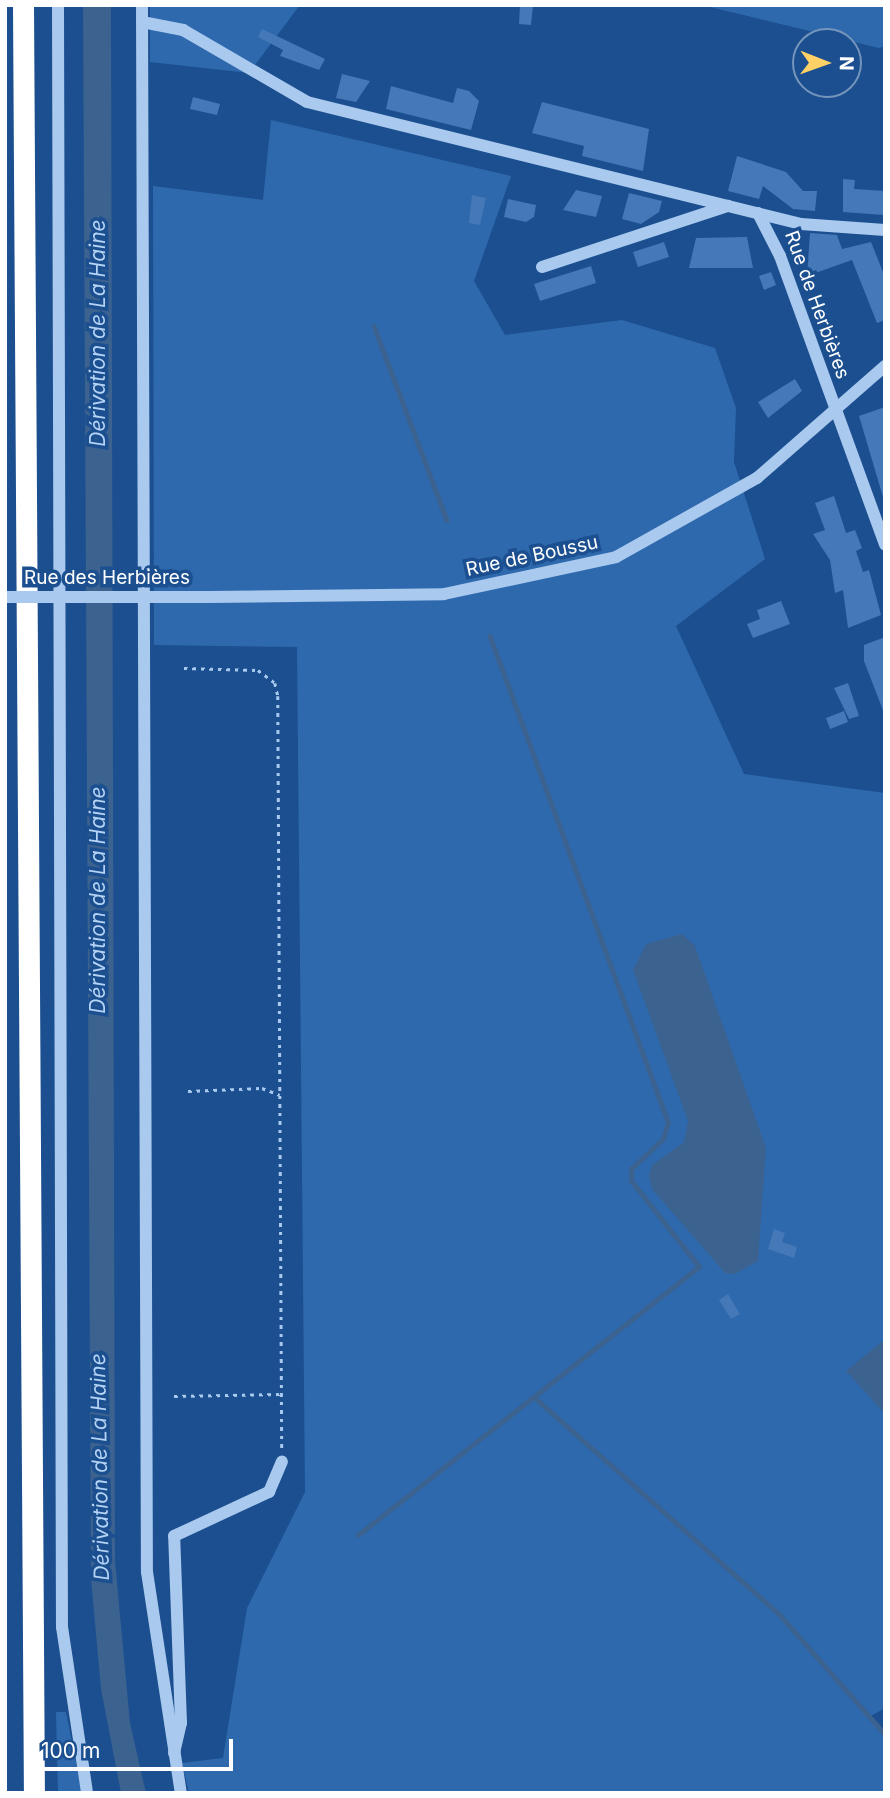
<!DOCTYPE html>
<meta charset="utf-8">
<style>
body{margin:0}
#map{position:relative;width:890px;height:1798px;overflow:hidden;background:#1b4f8f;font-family:Inter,sans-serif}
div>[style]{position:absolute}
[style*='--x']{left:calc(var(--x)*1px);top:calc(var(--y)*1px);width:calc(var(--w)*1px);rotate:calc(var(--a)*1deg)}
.green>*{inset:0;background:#2e69ad}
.water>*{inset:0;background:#3c6290}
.stream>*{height:4.5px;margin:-2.25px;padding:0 2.25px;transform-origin:2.25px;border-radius:2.25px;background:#3c6290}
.building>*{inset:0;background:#4478b7}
.path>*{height:2.5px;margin-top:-1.25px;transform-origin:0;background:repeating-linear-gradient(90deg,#a9c9ee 0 3.5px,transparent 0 8.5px)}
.minor>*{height:12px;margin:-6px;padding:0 6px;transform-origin:6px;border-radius:6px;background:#a9c9ee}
.highway>*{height:21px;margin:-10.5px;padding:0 10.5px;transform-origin:10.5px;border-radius:10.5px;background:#fff}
.minor-bridge>*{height:12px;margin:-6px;padding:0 6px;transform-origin:6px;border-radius:6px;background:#a9c9ee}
span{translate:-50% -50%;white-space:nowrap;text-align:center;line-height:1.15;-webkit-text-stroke:7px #1b4f8f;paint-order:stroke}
.street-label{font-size:19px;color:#fff}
.water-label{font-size:21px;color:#b5d3f5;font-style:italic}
.frame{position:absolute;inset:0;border:7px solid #fff;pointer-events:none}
.north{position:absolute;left:792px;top:28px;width:70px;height:70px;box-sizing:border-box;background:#1b4f8f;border:2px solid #7695bc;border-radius:50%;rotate:91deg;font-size:19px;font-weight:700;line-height:28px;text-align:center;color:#fff}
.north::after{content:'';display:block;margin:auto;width:24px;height:32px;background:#ffd166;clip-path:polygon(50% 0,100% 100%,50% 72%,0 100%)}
.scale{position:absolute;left:28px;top:1739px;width:205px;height:32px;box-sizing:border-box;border:4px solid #fff;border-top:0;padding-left:9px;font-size:21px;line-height:24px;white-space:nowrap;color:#fff;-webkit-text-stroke:5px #1b4f8f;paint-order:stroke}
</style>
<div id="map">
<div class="green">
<i style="clip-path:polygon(150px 5px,300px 5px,249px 73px,150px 62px)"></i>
<i style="clip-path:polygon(702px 5px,885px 5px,885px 46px,879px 48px)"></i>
<i style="clip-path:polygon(271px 120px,511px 176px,474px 281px,505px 335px,622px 320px,715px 348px,736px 408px,734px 462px,765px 559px,676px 626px,744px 774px,885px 793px,885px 1708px,869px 1717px,885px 1734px,885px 1793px,189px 1793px,182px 1763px,223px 1758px,247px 1608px,305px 1492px,297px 647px,154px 645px,153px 186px,263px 200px)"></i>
<i style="clip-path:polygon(56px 1712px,66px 1712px,82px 1793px,58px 1793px)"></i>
</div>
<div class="water">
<i style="clip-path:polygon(83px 5px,111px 5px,115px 1561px,130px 1723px,146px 1793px,121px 1793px,101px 1689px,91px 1579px)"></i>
<i style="clip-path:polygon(682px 934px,695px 946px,766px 1148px,758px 1261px,735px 1274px,725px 1273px,652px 1189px,649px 1175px,652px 1165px,684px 1142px,688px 1121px,633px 970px,646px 944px)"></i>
<i style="clip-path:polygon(885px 1339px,885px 1414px,846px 1371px)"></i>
</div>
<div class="stream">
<i style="--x:374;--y:326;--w:207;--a:69.4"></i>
<i style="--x:534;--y:1397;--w:329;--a:41.5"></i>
<i style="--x:780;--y:1615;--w:159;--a:48.6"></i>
<i style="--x:358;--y:1535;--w:434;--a:-38.2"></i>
<i style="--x:699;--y:1267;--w:110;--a:-128.3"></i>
<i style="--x:631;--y:1181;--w:12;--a:-90"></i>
<i style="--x:631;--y:1169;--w:44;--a:-43.2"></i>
<i style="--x:663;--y:1139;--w:17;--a:-73"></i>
<i style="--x:668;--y:1123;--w:518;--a:-110.12"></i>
</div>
<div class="building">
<i style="clip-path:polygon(520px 5px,533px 5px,531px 25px,519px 24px)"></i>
<i style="clip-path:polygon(262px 29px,325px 59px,319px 70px,280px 56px,283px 50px,258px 37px)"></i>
<i style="clip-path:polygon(342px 74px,370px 81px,356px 102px,336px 98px)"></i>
<i style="clip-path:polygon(391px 86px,453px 103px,457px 88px,469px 91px,479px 101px,471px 130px,386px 109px)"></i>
<i style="clip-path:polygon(193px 97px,220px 104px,217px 115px,190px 109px)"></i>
<i style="clip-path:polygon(542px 102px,649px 129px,643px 171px,582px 156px,584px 146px,532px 133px)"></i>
<i style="clip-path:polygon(737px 156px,786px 172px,803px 191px,817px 191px,815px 211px,793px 209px,763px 186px,759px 199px,728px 191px)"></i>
<i style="clip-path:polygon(843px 179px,855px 180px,854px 189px,885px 191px,884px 215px,843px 212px)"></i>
<i style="clip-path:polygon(576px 190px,602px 196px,596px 217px,563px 210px)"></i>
<i style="clip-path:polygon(629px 193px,662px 201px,659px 212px,641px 224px,622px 219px)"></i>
<i style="clip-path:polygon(472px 195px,486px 198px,480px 225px,469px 223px)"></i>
<i style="clip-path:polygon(508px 199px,536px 205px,534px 217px,526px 222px,504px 217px)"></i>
<i style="clip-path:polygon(810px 233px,837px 235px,842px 249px,871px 242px,885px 277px,885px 320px,877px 323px,852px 260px,807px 276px)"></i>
<i style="clip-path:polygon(747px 237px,753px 268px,689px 268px,696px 238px)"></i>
<i style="clip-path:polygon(664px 242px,669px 257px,638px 267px,633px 252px)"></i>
<i style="clip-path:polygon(591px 266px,596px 283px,540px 301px,534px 284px)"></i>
<i style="clip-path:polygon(771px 272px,776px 285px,764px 290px,759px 276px)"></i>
<i style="clip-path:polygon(824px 302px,831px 321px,818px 326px,810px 307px)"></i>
<i style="clip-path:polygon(795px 379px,802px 391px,768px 418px,758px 402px)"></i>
<i style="clip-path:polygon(885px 407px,885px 497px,883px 497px,859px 416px)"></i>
<i style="clip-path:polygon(834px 496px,846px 533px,855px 530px,862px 548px,856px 551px,863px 572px,869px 570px,881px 615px,848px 628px,843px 590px,835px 593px,830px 560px,813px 534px,825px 530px,815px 503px)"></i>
<i style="clip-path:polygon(781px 601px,790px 624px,753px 638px,747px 624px,760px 619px,757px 610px)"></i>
<i style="clip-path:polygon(885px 637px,885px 713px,884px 713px,864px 661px,864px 645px)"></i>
<i style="clip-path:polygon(848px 683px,859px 716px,849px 719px,834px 688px)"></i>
<i style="clip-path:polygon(844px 711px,848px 722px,830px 729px,826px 718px)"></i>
<i style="clip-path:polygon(774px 1229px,785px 1233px,782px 1242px,797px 1247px,794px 1258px,768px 1249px)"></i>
<i style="clip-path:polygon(728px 1294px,740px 1314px,731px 1319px,719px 1300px)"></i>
</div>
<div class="path">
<i style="--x:184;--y:668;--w:74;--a:1.5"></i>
<i style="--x:258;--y:670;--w:21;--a:37"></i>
<i style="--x:275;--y:683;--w:13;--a:77"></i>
<i style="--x:278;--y:696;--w:755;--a:89.7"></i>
<i style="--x:188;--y:1091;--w:74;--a:-2.3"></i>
<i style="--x:262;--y:1088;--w:19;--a:21"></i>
<i style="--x:174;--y:1396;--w:108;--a:-1.1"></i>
</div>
<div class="minor">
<i style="--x:58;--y:5;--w:1622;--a:89.86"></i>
<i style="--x:62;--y:1627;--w:168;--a:81.4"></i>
<i style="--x:142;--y:5;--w:1567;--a:89.82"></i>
<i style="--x:147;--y:1572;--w:224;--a:81.3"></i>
<i style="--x:142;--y:22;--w:42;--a:11"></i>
<i style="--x:183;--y:30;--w:143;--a:30.1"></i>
<i style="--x:307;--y:102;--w:509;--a:13.87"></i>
<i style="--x:801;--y:224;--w:84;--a:4.1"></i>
<i style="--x:758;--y:213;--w:48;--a:62.9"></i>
<i style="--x:780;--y:256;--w:307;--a:70"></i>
<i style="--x:542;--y:267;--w:196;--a:-18.2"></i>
<i style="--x:209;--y:597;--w:235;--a:-0.7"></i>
<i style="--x:444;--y:594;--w:176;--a:-12.1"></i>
<i style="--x:616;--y:557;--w:162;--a:-29.3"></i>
<i style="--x:757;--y:478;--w:170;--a:-41.2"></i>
<i style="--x:174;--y:1753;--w:31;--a:-77"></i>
<i style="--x:181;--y:1723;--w:187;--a:-92.1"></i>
<i style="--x:174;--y:1536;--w:105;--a:-24.9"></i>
<i style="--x:269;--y:1492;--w:33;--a:-67"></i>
</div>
<div class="highway">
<i style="--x:23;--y:5;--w:1788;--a:89.65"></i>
</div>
<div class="minor-bridge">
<i style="--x:5;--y:597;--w:204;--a:0"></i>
</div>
<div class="street-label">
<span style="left:817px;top:305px;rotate:70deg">Rue de Herbières</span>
<span style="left:532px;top:556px;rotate:-12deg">Rue de Boussu</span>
<span style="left:107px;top:578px">Rue des Herbières</span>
</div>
<div class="water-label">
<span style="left:98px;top:333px;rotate:-90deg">Dérivation de La Haine</span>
<span style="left:98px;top:900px;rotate:-90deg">Dérivation de La Haine</span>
<span style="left:100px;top:1467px;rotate:-91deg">Dérivation de La Haine</span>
</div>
<div class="frame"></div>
<div class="north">N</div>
<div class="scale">100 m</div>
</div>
